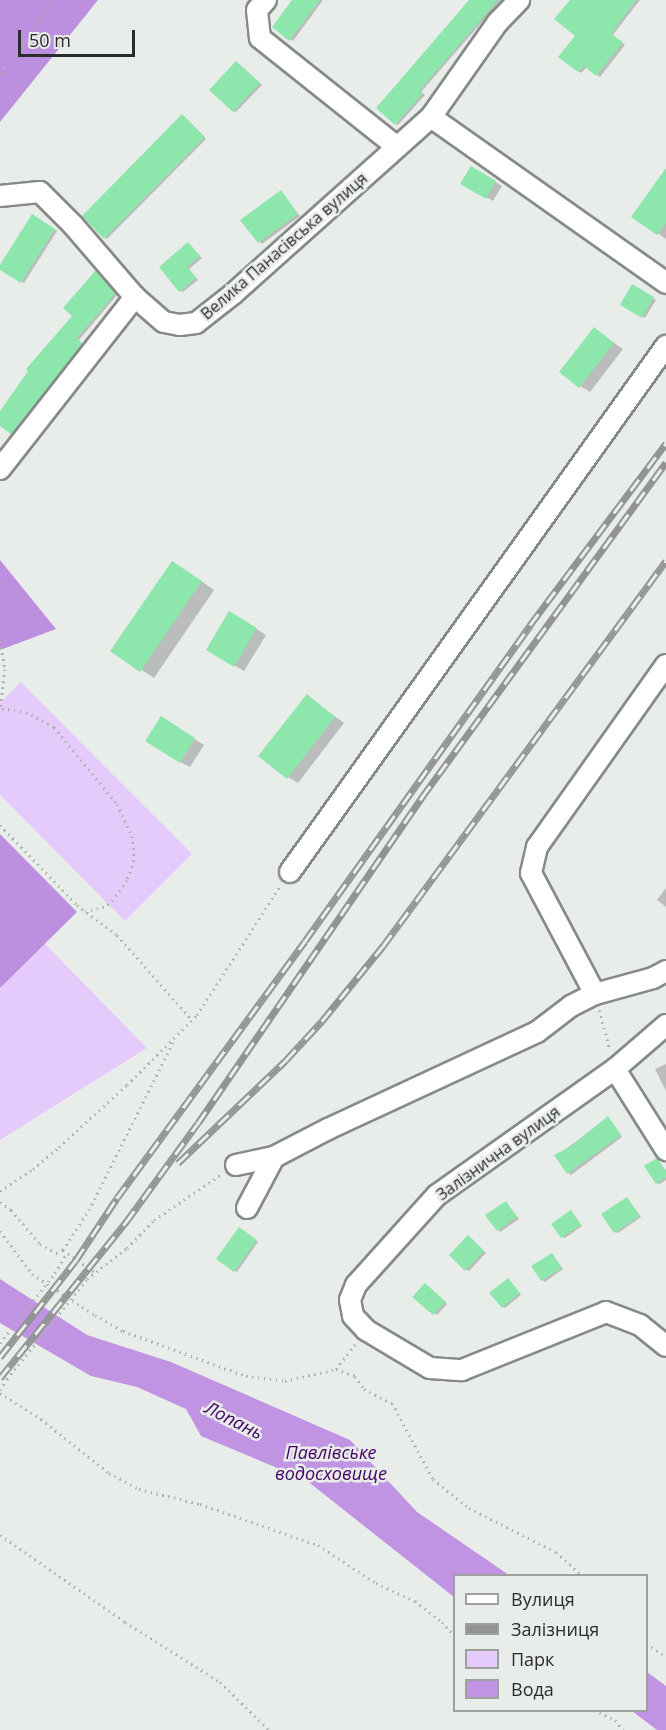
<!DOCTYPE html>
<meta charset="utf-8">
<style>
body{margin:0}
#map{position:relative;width:666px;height:1730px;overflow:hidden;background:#e9edea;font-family:"Open Sans",sans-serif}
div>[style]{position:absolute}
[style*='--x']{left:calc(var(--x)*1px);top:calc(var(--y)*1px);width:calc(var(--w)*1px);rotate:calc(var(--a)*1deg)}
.green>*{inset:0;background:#e5cafc}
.forest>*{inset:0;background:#bc90de}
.water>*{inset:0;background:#c094e2}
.shadow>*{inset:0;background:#0003}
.building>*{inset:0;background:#8de6ac}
.path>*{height:3px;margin-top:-1.5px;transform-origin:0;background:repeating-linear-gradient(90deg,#aeb1af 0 1.5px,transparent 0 6px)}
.roads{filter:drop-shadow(2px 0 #878b88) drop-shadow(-2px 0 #878b88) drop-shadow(0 2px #878b88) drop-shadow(0 -2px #878b88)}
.minor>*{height:20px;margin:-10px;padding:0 10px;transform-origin:10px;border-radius:10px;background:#fff}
.rail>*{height:7px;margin-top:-3.5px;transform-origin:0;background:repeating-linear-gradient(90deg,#e9edea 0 14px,#919491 0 28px);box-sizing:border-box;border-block:2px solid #919491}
.path-bridge>*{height:3px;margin-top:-1.5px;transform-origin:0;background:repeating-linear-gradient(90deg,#aeb1af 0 1.5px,transparent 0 6px)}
span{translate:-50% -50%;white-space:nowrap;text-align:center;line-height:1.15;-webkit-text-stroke:5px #e9edea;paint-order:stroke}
.street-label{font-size:16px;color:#2a2c2a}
.water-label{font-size:18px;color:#440364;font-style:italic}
.legend{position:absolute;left:453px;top:1574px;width:195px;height:138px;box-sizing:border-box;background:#e9edea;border:2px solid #9da09d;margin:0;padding:8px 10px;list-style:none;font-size:18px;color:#2a2c2a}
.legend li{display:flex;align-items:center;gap:12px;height:30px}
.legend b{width:30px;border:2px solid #9da09d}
.scale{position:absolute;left:18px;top:30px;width:117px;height:27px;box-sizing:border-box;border:3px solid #2a2c2a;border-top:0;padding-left:8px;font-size:18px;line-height:21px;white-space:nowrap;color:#2a2c2a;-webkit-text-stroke:4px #e9edea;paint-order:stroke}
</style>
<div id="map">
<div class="green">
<i style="clip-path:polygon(21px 682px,192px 854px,125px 921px,0 795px,0 703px)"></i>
<i style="clip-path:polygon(0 898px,147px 1048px,0 1140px)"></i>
</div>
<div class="forest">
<i style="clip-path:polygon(0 0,98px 0,0 122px)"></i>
<i style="clip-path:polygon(0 560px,56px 629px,0 650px)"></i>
<i style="clip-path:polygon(0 834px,77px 912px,0 988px)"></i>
</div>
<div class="water">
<i style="clip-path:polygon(0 1279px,87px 1335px,171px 1362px,350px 1440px,417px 1512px,509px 1575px,454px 1576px,454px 1597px,306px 1480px,201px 1436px,186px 1409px,137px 1387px,91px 1376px,0 1323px)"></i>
<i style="clip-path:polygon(647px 1672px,666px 1686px,666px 1730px,657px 1730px,632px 1711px,646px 1710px)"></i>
</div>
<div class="shadow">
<i style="clip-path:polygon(294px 0,323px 0,293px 41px,290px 39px)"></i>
<i style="clip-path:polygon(471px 0,501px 0,421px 92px,425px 95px,398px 125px,396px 124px)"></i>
<i style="clip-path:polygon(572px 0,640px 0,612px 36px,625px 45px,600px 77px,587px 67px,581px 73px,560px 57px,578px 35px)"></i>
<i style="clip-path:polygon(239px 64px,262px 85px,236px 112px,234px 111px)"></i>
<i style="clip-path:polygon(185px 117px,206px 139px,107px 239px,105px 238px)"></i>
<i style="clip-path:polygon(472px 168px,502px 186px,493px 201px,462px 184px)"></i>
<i style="clip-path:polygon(666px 170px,666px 239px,633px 216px)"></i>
<i style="clip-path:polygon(281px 192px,300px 216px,262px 244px,242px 220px)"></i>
<i style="clip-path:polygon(32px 216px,57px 231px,24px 283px,0 268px)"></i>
<i style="clip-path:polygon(188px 244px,202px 258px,189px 269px,198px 280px,183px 292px,180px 291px)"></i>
<i style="clip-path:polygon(98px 273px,117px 295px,78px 341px,85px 346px,15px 435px,0 424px,0 413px,75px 315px)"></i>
<i style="clip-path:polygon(632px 286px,656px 300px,645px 318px,622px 304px)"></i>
<i style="clip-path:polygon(594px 329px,623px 349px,590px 392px,580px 386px)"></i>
<i style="clip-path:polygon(185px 570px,214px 590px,154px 678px,112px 651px)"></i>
<i style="clip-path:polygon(230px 613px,266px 635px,244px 671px,208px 650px)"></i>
<i style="clip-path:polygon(307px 696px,344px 723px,298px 783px,288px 777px)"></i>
<i style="clip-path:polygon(161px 718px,204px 745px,190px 767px,180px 762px)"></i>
<i style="clip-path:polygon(666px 888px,666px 907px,657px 900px)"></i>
<i style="clip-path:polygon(666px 1064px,666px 1091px,655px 1069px)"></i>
<i style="clip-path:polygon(608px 1118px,622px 1137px,571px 1175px,568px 1173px,556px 1156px)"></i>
<i style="clip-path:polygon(656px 1159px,666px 1170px,666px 1180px,660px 1184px,657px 1183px)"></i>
<i style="clip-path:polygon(627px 1198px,641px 1217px,618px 1233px,615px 1232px)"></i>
<i style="clip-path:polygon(506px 1203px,519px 1219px,500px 1232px,498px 1230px)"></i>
<i style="clip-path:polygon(571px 1212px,582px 1226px,565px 1238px,562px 1237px)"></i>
<i style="clip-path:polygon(239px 1229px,258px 1242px,237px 1272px,218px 1259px)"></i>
<i style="clip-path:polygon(471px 1238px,486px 1253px,469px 1271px,466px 1270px)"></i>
<i style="clip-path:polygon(552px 1254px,563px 1269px,545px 1282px,542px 1280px)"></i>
<i style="clip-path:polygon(510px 1281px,521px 1295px,505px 1308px,503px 1307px)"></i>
<i style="clip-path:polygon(427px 1286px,447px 1304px,437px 1315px,415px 1297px)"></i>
</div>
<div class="building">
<i style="clip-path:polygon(292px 0,320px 0,289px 41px,272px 27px)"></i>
<i style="clip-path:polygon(469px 0,498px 0,420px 90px,423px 93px,395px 125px,376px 108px)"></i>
<i style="clip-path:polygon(570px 0,636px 0,611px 34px,623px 42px,596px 76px,584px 66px,578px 72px,558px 57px,575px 36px,554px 19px)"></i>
<i style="clip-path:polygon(236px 61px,260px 83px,233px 112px,209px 90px)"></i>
<i style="clip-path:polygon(182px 114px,205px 137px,104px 239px,82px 216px)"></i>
<i style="clip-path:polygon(471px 166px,496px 181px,486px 199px,460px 184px)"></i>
<i style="clip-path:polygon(666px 168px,666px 223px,657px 235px,631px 217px)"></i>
<i style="clip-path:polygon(281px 190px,298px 214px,258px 243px,240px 220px)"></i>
<i style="clip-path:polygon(32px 214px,55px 229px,21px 283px,0 270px,0 265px)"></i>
<i style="clip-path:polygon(188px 242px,200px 256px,187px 267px,196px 278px,179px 292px,159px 267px)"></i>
<i style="clip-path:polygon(96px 270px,116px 293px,77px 338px,83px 344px,12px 435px,0 426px,0 411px,28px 371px,26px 369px,72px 316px,63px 308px)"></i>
<i style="clip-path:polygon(632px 284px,654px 297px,642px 318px,620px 305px)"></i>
<i style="clip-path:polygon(594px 327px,614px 343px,579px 388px,559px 372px)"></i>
<i style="clip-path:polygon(172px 561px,202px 581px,140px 672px,110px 651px)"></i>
<i style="clip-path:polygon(229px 611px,257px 628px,234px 667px,206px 650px)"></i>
<i style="clip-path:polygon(307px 694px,335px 717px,287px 779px,258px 756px)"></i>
<i style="clip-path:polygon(161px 716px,195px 738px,180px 763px,145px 741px)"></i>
<i style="clip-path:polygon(608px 1116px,621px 1135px,567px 1174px,554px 1155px,570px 1147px)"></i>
<i style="clip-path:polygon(657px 1158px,666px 1171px,666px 1177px,656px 1184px,644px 1166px)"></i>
<i style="clip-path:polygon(627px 1197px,640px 1216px,614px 1233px,601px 1214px)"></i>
<i style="clip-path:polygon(506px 1201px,517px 1217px,497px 1231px,485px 1215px)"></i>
<i style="clip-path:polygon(571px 1210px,581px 1225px,561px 1238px,551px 1224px)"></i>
<i style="clip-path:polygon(239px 1227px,257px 1240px,234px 1272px,216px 1259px)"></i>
<i style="clip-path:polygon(468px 1235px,484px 1251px,465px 1271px,449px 1255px)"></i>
<i style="clip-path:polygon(552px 1253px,562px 1268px,541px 1281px,531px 1266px)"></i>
<i style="clip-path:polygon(508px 1278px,520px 1293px,502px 1308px,489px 1293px)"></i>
<i style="clip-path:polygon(425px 1283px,446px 1302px,433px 1315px,412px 1297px)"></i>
</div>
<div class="path">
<i style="--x:0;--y:73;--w:50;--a:-51.5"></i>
<i style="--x:31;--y:34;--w:40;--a:-57.1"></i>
<i style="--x:0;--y:641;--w:28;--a:80"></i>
<i style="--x:5;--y:669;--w:41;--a:97"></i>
<i style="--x:2;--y:709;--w:24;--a:7"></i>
<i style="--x:26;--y:712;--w:32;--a:28"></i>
<i style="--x:54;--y:727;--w:99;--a:50.7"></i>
<i style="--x:117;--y:804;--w:35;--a:65"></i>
<i style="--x:132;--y:836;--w:24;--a:85"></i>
<i style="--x:134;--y:860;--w:21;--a:109"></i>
<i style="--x:127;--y:880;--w:24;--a:125"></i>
<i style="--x:113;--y:900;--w:11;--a:142"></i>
<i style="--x:104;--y:907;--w:19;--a:168"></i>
<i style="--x:0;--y:825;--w:111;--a:46.1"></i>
<i style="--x:77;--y:905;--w:50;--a:36.9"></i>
<i style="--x:117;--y:935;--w:112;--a:48.6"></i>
<i style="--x:599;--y:1010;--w:41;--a:74.6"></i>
<i style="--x:0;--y:1191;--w:40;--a:-34"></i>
<i style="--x:33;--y:1169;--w:34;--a:-40"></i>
<i style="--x:59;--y:1147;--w:92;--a:-42.4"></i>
<i style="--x:127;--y:1085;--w:99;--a:-45"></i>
<i style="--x:197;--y:1015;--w:153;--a:-57.2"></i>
<i style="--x:0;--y:1202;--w:14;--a:36"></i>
<i style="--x:11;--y:1210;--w:45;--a:49.5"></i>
<i style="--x:40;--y:1244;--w:18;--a:29"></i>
<i style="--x:56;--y:1253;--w:8;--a:-23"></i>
<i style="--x:63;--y:1250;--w:48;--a:-57"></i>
<i style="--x:89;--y:1210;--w:192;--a:-63.4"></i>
<i style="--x:0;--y:1231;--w:54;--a:53.3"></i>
<i style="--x:32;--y:1274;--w:75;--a:33.1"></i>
<i style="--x:95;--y:1315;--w:32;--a:30"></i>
<i style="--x:123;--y:1331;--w:131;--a:20.1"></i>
<i style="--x:246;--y:1376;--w:39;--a:7"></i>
<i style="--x:285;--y:1381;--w:52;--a:-13.2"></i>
<i style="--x:336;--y:1369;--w:33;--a:-52"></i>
<i style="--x:63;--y:1250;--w:40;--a:34.9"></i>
<i style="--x:55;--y:1273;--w:23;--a:-59"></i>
<i style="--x:87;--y:1279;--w:51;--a:-37.8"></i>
<i style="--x:127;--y:1248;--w:39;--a:-46"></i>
<i style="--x:154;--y:1220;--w:82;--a:-34.1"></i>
<i style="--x:336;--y:1369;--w:20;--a:20"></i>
<i style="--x:355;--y:1376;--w:16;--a:55"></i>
<i style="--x:364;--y:1389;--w:31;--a:27"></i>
<i style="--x:392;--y:1403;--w:86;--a:61.7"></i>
<i style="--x:433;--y:1479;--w:46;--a:38.9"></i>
<i style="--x:469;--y:1508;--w:97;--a:26.8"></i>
<i style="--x:556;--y:1552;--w:36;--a:42"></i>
<i style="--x:0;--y:1390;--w:13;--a:-58"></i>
<i style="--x:0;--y:1393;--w:49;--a:32.4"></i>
<i style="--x:41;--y:1419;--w:87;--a:38.5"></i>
<i style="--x:109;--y:1473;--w:34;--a:28"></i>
<i style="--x:139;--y:1489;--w:63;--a:13.8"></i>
<i style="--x:200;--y:1504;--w:125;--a:19.2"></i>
<i style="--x:318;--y:1545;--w:69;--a:33.2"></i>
<i style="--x:376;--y:1583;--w:43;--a:24.8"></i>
<i style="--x:415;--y:1601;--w:34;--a:38"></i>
<i style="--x:442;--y:1622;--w:18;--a:47"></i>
<i style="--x:0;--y:1535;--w:152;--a:34.8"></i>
<i style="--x:125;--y:1622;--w:112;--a:32.3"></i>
<i style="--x:220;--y:1682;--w:69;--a:44.4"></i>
<i style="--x:646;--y:1644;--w:23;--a:31"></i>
<i style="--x:594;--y:1710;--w:23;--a:25"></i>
<i style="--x:615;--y:1720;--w:13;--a:51"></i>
</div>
<div class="roads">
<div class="minor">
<i style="--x:266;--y:0;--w:13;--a:132"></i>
<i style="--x:257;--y:10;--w:28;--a:84"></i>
<i style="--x:260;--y:38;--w:175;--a:38.5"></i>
<i style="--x:431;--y:117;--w:288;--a:35.2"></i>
<i style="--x:0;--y:196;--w:40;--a:-5.7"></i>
<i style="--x:40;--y:192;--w:47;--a:45"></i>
<i style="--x:73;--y:225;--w:95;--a:49.3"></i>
<i style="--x:0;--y:469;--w:219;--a:-51.9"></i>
<i style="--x:135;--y:297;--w:38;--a:41"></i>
<i style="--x:164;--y:322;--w:16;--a:11"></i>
<i style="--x:180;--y:325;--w:16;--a:-7"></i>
<i style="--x:196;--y:323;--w:47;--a:-38.1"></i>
<i style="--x:233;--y:294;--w:266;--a:-41.8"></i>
<i style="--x:431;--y:117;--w:115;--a:-54.9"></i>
<i style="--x:497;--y:23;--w:32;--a:-46"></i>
<i style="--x:290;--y:872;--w:647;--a:-54.44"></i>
<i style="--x:595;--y:994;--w:137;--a:-117.9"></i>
<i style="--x:531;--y:873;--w:27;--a:-77"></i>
<i style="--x:537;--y:847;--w:223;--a:-54.7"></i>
<i style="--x:666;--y:1025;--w:67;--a:139.2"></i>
<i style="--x:615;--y:1069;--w:218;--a:144.7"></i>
<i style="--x:437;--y:1195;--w:121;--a:132"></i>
<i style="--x:356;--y:1285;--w:16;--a:112"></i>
<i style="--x:350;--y:1300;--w:16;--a:79"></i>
<i style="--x:353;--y:1316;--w:19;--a:47"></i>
<i style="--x:366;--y:1330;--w:74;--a:30.7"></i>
<i style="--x:430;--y:1368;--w:32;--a:4"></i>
<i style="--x:462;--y:1370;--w:155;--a:-21.9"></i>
<i style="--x:606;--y:1312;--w:36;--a:21"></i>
<i style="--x:640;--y:1325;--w:33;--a:39"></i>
<i style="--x:615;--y:1069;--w:96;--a:57.8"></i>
<i style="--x:236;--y:1165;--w:39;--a:-12"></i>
<i style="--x:274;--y:1157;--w:61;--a:-27.4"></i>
<i style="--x:328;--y:1129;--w:230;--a:-24.9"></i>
<i style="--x:537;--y:1032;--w:43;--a:-37.4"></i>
<i style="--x:571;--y:1006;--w:27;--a:-27"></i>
<i style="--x:595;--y:994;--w:60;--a:-15.4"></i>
<i style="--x:653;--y:978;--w:15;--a:-28"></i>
<i style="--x:247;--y:1208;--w:58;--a:-62.1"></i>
</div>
</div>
<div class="rail">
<i style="--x:178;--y:1163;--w:149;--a:-43.6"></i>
<i style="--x:286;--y:1060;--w:53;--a:-47.3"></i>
<i style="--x:322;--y:1021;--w:97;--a:-50.9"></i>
<i style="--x:383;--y:946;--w:478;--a:-53.7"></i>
<i style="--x:0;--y:1357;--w:123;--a:-51.9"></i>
<i style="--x:76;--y:1260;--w:74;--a:-56.5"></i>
<i style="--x:117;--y:1198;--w:318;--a:-53.8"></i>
<i style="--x:305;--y:941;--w:388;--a:-54.5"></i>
<i style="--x:530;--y:625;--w:227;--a:-53.2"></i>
<i style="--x:0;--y:1378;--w:201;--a:-51.1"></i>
<i style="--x:126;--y:1222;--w:122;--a:-54"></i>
<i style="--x:198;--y:1123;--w:396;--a:-55.5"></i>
<i style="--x:422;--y:797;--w:414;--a:-53.9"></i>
</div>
<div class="path-bridge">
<i style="--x:0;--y:1343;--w:89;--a:-51.8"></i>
<i style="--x:7;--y:1379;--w:128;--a:-51.3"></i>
</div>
<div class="street-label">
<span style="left:284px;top:246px;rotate:-41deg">Велика Панасівська вулиця</span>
<span style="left:498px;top:1153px;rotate:-36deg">Залізнична вулиця</span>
</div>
<div class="water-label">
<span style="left:234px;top:1420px;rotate:27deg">Лопань</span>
<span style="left:331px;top:1463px">Павлівське<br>водосховище</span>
</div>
<ul class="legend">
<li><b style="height:8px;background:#fff"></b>Вулиця</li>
<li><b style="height:8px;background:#919491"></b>Залізниця</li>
<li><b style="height:16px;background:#e5cafc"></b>Парк</li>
<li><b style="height:16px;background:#c094e2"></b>Вода</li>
</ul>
<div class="scale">50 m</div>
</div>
